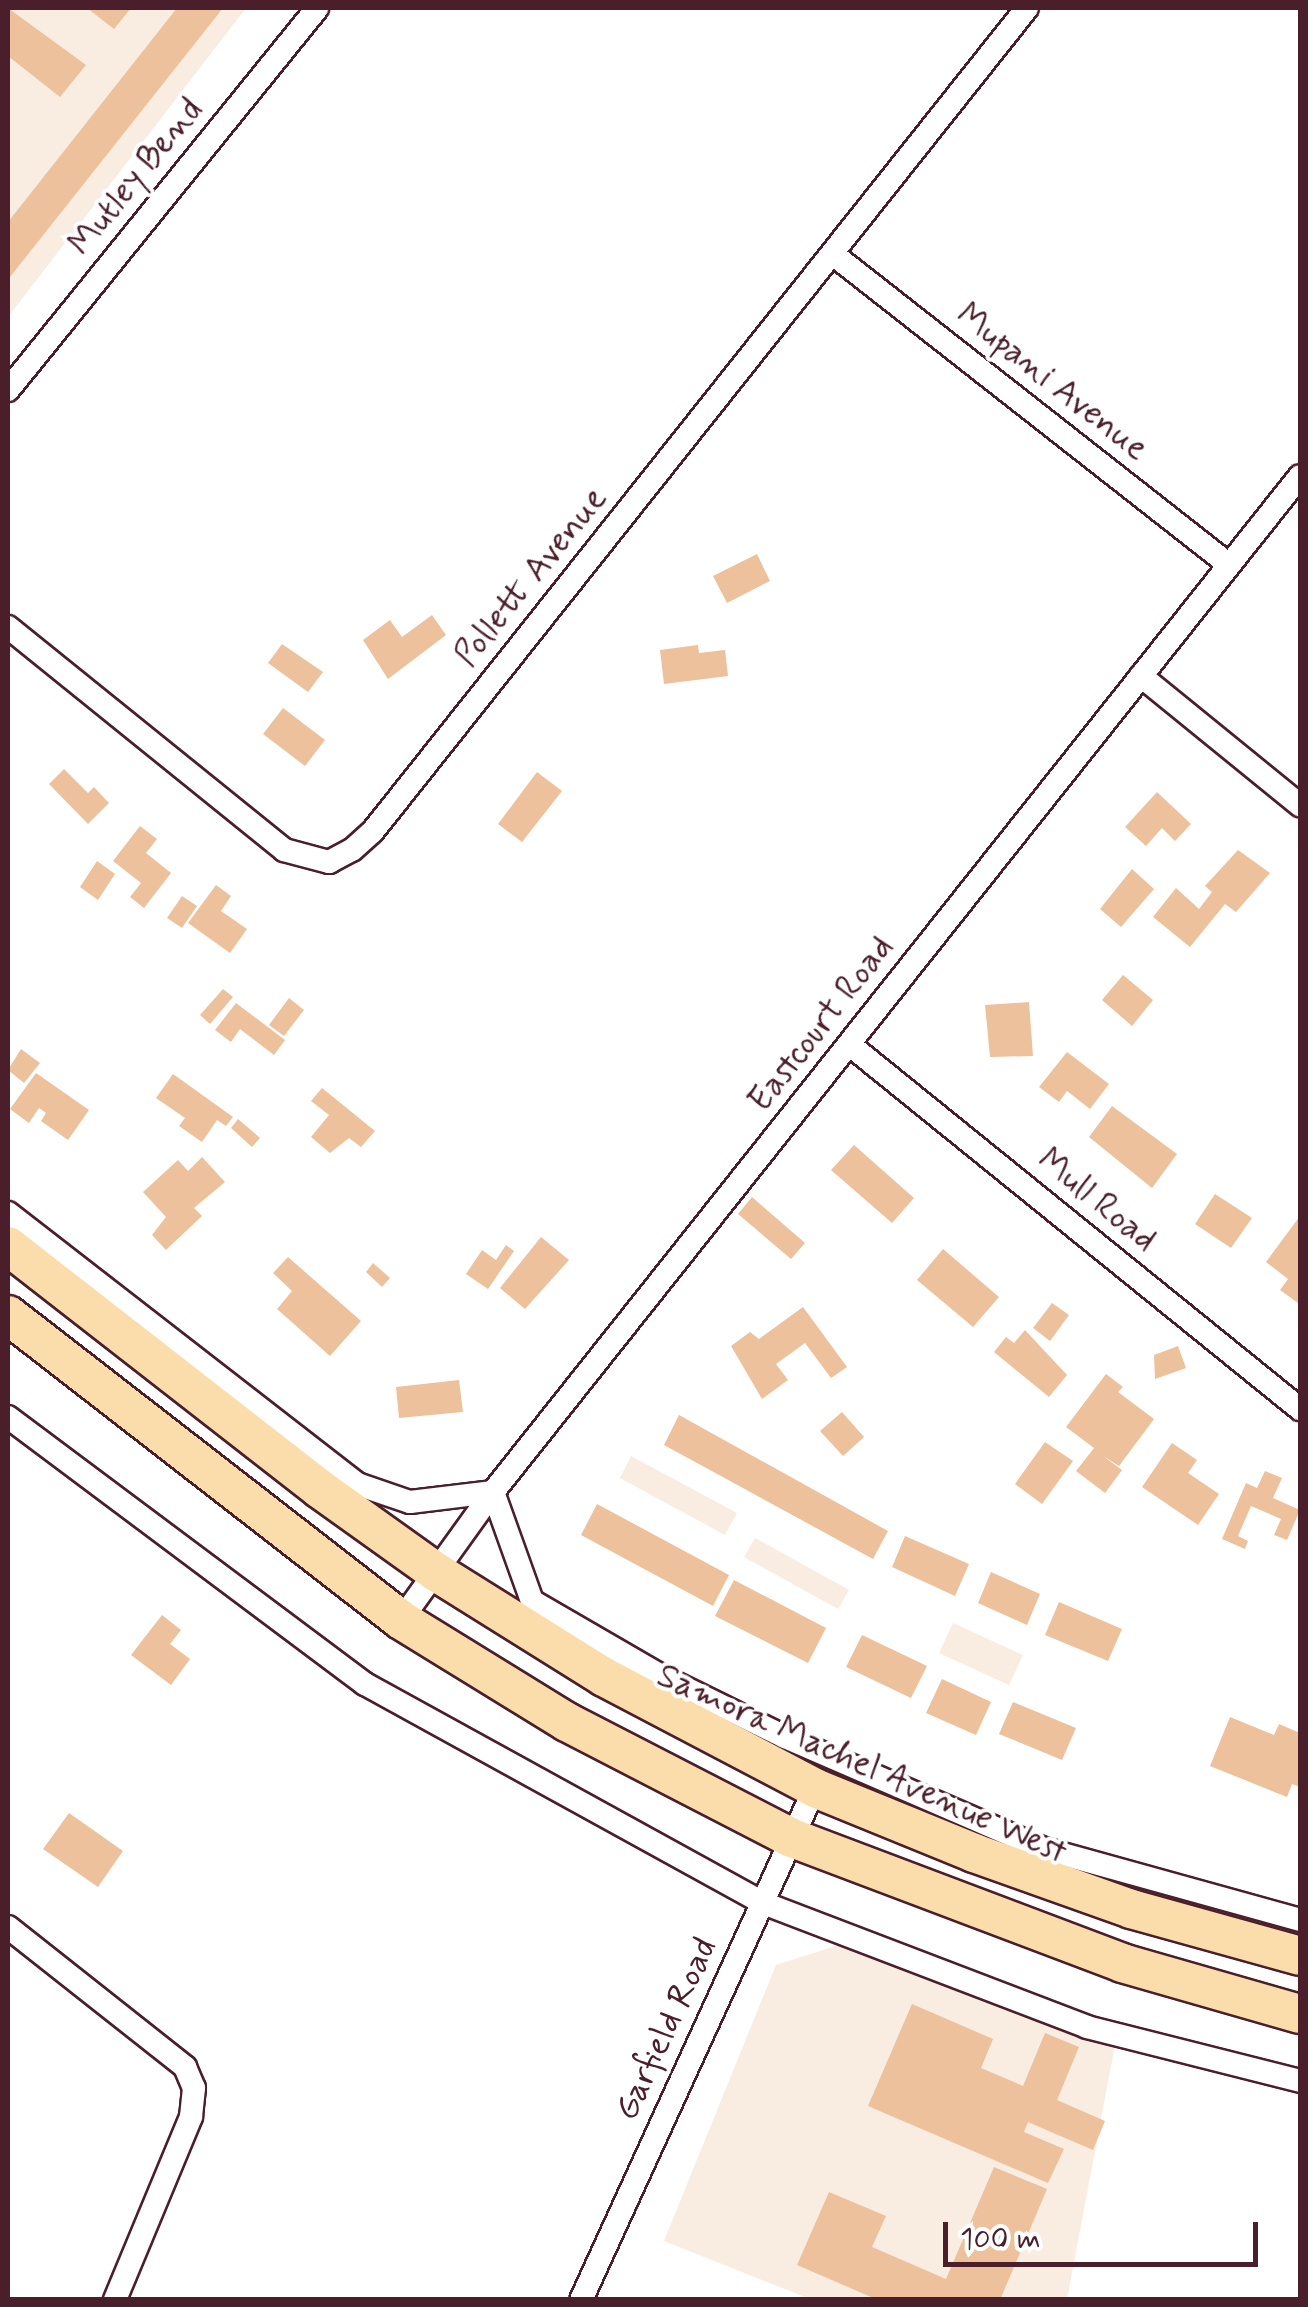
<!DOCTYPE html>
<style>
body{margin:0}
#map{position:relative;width:1308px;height:2307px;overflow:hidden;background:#fff;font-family:Mynerve,sans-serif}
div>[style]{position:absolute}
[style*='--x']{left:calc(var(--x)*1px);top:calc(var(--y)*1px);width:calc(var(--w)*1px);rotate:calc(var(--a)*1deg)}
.built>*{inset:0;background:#f9ece1}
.building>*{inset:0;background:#ecc19b}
.roads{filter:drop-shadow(2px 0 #4a1f2b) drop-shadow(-2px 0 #4a1f2b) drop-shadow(0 2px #4a1f2b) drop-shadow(0 -2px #4a1f2b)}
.minor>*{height:22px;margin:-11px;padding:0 11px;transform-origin:11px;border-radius:11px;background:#fff}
.trunk>*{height:38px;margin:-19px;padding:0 19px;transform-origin:19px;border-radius:19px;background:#faddab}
span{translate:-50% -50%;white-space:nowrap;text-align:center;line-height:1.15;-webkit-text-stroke:8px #fff;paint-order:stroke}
.street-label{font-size:35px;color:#4a1f2b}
.frame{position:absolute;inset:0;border:10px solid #4a1f2b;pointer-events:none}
.scale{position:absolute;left:943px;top:2222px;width:315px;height:45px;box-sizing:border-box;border:5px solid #4a1f2b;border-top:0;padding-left:12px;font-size:30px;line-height:35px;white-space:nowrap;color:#4a1f2b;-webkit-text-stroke:8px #fff;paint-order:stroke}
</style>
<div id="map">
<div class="built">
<i style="clip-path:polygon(8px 8px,246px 8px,8px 317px)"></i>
<i style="clip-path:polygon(631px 1456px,737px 1513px,725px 1535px,620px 1478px)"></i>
<i style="clip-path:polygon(755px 1538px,849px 1590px,838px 1609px,744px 1557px)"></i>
<i style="clip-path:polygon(953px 1623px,1023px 1655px,1009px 1685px,939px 1653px)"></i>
<i style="clip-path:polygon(842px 1944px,1115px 2045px,1067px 2299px,810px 2299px,664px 2241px,776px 1965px)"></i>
</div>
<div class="building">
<i style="clip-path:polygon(8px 8px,86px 65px,60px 97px,8px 56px)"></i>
<i style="clip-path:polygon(87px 8px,131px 8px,114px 29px)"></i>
<i style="clip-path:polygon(177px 8px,223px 8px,10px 277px,8px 222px)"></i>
<i style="clip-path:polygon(757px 554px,770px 581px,727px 603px,713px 576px)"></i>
<i style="clip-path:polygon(432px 615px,446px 635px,388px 679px,363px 640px,390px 620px,402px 637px)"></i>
<i style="clip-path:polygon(282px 644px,323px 672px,308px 692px,268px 663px)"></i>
<i style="clip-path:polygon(698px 645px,699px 653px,725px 650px,728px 676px,664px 684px,660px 650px)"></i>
<i style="clip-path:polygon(283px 708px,325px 740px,305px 766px,263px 734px)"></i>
<i style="clip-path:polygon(64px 769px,88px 793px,94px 787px,109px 803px,88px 824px,49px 784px)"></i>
<i style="clip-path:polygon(537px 772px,562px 791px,522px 842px,498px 824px)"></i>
<i style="clip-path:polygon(1157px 792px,1191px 824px,1175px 841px,1162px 828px,1146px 846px,1125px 827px)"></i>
<i style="clip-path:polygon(140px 826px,157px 839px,146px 853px,171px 873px,144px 908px,130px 897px,141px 883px,113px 861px)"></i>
<i style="clip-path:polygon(1238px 850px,1270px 873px,1236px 912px,1225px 904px,1190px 947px,1153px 917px,1176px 888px,1199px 909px,1212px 892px,1205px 886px)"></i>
<i style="clip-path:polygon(97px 861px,115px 874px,98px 900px,80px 887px)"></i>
<i style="clip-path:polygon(1132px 869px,1154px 889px,1121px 927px,1100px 909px)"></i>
<i style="clip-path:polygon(216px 885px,231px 896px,221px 911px,247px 929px,230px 953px,188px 923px)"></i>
<i style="clip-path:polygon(182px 896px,197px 906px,182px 928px,167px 918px)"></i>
<i style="clip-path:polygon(1123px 975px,1153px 1000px,1132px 1026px,1102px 1000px)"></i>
<i style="clip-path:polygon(223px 989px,233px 997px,210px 1024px,200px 1015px)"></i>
<i style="clip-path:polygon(289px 998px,304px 1010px,284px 1036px,269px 1025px)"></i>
<i style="clip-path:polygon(1029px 1002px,1033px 1056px,990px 1057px,985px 1005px)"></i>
<i style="clip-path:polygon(236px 1003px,285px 1040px,274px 1055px,240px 1029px,231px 1042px,215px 1030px)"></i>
<i style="clip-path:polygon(21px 1049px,40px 1063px,24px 1083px,8px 1070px)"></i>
<i style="clip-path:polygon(1067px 1052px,1109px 1084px,1090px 1109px,1067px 1091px,1059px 1102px,1039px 1087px)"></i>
<i style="clip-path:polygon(36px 1073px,89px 1110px,68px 1140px,41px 1121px,46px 1113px,39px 1108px,29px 1123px,10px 1109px)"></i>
<i style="clip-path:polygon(173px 1074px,233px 1117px,226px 1126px,217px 1120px,202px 1142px,179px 1126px,185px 1118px,156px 1098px)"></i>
<i style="clip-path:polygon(322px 1088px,375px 1131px,361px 1147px,349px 1138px,330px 1153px,311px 1137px,329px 1115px,311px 1101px)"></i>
<i style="clip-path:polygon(1112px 1106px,1177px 1154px,1152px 1188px,1089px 1137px)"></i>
<i style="clip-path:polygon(238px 1119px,260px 1138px,252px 1147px,231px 1128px)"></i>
<i style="clip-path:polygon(854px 1145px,914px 1198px,892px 1223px,831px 1170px)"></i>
<i style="clip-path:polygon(202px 1157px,225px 1182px,194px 1208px,202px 1216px,166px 1250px,152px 1235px,166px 1217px,143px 1192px,178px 1160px,188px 1171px)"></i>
<i style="clip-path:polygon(1215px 1194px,1252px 1218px,1231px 1248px,1195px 1224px)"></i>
<i style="clip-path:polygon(752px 1197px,805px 1243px,791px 1259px,738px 1214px)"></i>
<i style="clip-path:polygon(1300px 1216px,1300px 1300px,1298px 1303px,1280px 1290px,1288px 1279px,1266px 1262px)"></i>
<i style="clip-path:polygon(541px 1237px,569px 1260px,525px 1309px,500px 1288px)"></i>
<i style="clip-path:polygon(506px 1245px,514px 1251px,488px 1289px,466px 1274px,482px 1250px,496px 1260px)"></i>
<i style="clip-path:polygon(943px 1249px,999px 1297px,973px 1327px,917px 1280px)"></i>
<i style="clip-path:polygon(288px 1257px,361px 1321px,330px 1356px,277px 1309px,292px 1291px,273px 1273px)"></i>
<i style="clip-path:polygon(373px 1263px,390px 1278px,382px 1287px,366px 1272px)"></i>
<i style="clip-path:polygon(1052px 1303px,1069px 1315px,1050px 1341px,1033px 1328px)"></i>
<i style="clip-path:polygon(803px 1307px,847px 1367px,831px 1378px,805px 1343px,776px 1364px,788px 1380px,762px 1399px,731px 1346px,750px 1332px,759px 1339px)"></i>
<i style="clip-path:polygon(1025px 1330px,1067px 1375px,1049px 1397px,994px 1352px,1006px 1337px,1014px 1343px)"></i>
<i style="clip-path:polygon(1178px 1346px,1186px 1368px,1155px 1379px,1154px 1355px)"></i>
<i style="clip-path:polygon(1106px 1374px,1123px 1387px,1118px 1392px,1154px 1419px,1119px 1466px,1103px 1456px,1122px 1470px,1105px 1493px,1076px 1471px,1094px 1448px,1066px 1427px)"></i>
<i style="clip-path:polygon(459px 1380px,463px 1412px,399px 1418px,396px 1387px)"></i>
<i style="clip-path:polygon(842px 1412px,864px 1437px,843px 1456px,820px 1431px)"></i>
<i style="clip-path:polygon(679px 1415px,888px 1531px,873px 1559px,664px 1445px)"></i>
<i style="clip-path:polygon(1045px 1442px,1073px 1461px,1042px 1504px,1015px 1484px)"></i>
<i style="clip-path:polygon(1172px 1443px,1197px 1460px,1188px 1473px,1219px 1494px,1198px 1525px,1142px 1487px)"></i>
<i style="clip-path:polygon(1265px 1471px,1282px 1478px,1273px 1498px,1300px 1510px,1287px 1540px,1274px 1535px,1281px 1519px,1251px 1506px,1238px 1536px,1248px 1541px,1245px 1549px,1222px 1539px,1246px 1483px,1257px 1488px)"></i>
<i style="clip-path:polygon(597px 1504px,729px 1575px,713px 1606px,581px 1535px)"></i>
<i style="clip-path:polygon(905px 1536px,969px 1564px,955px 1596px,892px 1567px)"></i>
<i style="clip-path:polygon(991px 1572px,1040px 1594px,1027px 1625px,978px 1603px)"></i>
<i style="clip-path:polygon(734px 1580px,826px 1628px,808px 1663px,715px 1616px)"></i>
<i style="clip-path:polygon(1059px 1602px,1122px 1629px,1108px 1661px,1045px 1635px)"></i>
<i style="clip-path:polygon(162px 1615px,181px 1630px,170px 1644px,190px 1659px,171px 1685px,131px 1655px)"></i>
<i style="clip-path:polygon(862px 1635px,927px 1666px,911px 1698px,846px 1667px)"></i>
<i style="clip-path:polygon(942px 1679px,991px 1702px,976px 1735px,926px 1713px)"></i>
<i style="clip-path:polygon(1013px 1702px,1076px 1728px,1062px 1760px,999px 1734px)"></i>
<i style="clip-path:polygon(1230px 1717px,1274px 1735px,1279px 1724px,1300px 1733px,1300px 1787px,1292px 1784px,1287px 1797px,1210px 1766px)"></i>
<i style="clip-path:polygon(69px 1813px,123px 1851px,98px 1887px,43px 1849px)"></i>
<i style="clip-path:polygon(912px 2004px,993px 2039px,981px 2068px,1023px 2086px,1045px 2033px,1079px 2047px,1057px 2100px,1105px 2121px,1093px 2150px,1028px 2122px,1024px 2132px,1064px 2149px,1048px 2183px,868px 2106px)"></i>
<i style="clip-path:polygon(994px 2167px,1047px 2189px,1000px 2300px,878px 2300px,797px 2265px,829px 2192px,886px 2216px,872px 2247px,946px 2279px)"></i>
</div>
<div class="roads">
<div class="minor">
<i style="--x:834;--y:255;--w:499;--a:38.1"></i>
<i style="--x:8;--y:390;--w:491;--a:-51"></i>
<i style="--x:8;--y:627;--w:355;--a:38.9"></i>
<i style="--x:284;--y:850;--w:47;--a:14.9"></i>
<i style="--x:329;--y:862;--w:26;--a:-28"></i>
<i style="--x:352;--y:850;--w:28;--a:-42"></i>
<i style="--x:373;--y:831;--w:1051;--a:-51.53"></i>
<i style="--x:1141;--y:676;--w:205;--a:39.1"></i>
<i style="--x:850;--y:1045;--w:579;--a:38.97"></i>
<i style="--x:8;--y:1213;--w:442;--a:37.8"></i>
<i style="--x:357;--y:1484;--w:56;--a:18.8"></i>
<i style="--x:410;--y:1502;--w:84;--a:-6.9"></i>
<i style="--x:493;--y:1492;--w:116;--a:70.3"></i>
<i style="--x:532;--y:1601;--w:151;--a:30.1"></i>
<i style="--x:663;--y:1677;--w:136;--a:26.2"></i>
<i style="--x:785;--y:1737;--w:279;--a:23.4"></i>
<i style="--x:1041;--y:1848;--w:269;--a:15.5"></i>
<i style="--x:8;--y:1417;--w:446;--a:36.8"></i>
<i style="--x:365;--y:1684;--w:454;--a:28.8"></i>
<i style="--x:763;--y:1903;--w:347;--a:20.9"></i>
<i style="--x:1087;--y:2027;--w:220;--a:14.2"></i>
<i style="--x:401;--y:1620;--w:158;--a:-54.3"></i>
<i style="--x:493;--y:1492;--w:1297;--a:-51.54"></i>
<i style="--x:8;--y:1927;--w:226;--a:38.3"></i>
<i style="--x:185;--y:2067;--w:23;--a:67"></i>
<i style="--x:194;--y:2088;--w:29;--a:96"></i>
<i style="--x:191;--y:2117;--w:198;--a:112.6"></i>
<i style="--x:581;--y:2300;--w:563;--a:-65.44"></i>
</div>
<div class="trunk">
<i style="--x:8;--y:1246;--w:395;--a:37.9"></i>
<i style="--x:320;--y:1489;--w:143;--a:35.6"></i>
<i style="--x:436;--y:1572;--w:198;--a:32"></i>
<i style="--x:604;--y:1677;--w:238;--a:27.7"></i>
<i style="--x:815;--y:1788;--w:172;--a:22.2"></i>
<i style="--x:974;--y:1853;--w:167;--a:19.6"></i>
<i style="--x:1131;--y:1909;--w:175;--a:15.5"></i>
<i style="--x:8;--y:1315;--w:497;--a:37.8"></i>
<i style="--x:401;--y:1620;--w:195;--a:31.6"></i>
<i style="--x:567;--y:1722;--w:253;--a:27.3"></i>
<i style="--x:792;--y:1838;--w:353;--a:20.7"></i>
<i style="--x:1122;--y:1963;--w:185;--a:16"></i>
</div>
</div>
<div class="street-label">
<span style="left:136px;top:177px;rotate:-51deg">Mutley Bend</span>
<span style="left:1052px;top:382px;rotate:38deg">Mupani Avenue</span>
<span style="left:531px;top:577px;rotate:-51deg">Pollett Avenue</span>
<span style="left:821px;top:1024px;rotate:-52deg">Eastcourt Road</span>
<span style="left:1097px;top:1200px;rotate:39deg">Mull Road</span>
<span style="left:862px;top:1764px;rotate:24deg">Samora Machel Avenue West</span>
<span style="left:666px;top:2029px;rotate:-65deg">Garfield Road</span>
</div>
<div class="frame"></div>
<div class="scale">100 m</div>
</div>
